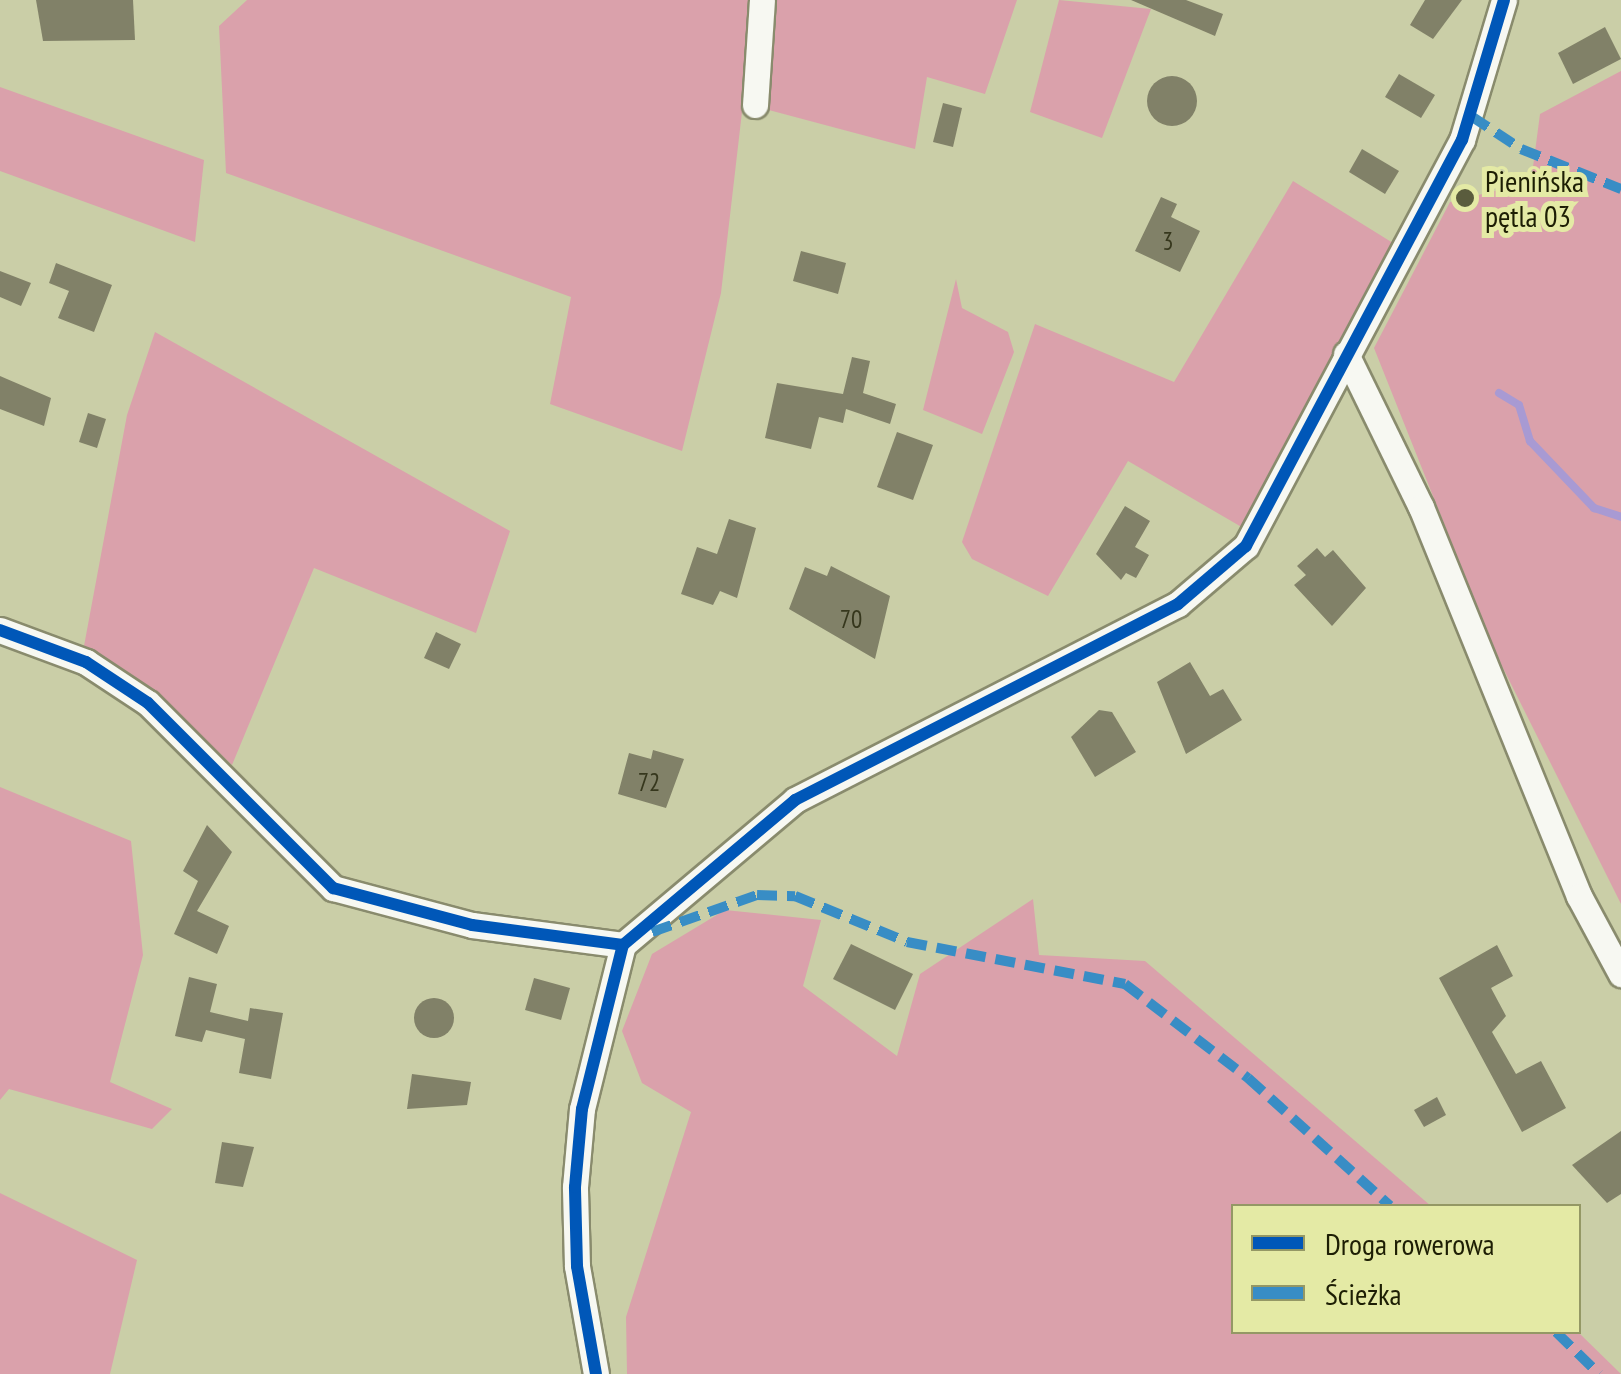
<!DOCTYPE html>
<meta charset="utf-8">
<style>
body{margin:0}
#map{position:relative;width:1621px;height:1374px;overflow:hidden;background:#cacea7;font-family:"PT Sans Narrow",sans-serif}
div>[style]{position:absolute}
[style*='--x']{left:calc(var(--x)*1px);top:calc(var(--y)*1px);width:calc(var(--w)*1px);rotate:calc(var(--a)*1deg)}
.green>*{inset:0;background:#daa1ab}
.stream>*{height:8px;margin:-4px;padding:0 4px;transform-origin:4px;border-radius:4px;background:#a89ad3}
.building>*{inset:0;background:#818168}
.round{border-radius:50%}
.roads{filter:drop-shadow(2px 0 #898b6d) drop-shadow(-2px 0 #898b6d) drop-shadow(0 2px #898b6d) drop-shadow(0 -2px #898b6d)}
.minor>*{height:25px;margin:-12.5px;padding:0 12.5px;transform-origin:12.5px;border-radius:12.5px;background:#f7f8f2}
.quiet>*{height:10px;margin-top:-5px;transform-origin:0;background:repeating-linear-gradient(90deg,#388dc5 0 20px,transparent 0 30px)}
.cycleway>*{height:12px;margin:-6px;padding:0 6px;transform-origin:6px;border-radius:6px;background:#0057b8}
.dots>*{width:28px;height:28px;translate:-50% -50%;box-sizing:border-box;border:5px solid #e4eaa5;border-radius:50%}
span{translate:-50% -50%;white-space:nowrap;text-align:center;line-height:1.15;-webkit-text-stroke:10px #e4eaa5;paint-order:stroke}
.number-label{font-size:25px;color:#36371d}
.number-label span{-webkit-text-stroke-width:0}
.poi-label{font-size:30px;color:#1d1e04}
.left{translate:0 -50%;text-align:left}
.legend{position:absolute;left:1231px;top:1204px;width:350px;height:130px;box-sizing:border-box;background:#e4eaa5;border:2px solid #949865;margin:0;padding:12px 18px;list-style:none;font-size:30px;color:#1d1e04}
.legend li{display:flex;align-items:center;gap:20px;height:50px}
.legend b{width:50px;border:2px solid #949865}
</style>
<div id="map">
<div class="green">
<i style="clip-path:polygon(247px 0,755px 0,721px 293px,682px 451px,550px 404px,571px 297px,226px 173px,219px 26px)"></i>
<i style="clip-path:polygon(771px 0,1017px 0,985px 94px,927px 77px,915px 149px,765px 109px)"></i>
<i style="clip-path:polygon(1059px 0,1151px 9px,1102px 138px,1030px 112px)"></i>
<i style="clip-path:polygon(1621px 71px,1621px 904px,1496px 654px,1374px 348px,1450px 202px,1531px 182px,1540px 114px)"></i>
<i style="clip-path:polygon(0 87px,204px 160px,195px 242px,0 171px)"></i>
<i style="clip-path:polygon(1293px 181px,1393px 243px,1245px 529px,1128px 461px,1048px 596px,972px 559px,962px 542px,1035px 324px,1174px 382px)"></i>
<i style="clip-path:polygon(956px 279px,962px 308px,1008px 332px,1014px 352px,982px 434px,923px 410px)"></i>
<i style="clip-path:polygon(155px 332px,510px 531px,476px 633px,314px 568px,232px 765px,162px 698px,84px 646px,127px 415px)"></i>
<i style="clip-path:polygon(0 787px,131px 841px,143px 955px,110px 1082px,172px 1109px,152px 1129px,9px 1089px,0 1100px)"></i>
<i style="clip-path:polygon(1033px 899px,1039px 955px,1145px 961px,1431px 1206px,1234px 1206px,1234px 1332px,1578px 1332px,1621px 1374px,627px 1374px,626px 1317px,691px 1112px,642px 1083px,622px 1031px,652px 954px,725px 910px,821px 920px,803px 986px,897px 1056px,920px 974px)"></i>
<i style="clip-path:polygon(0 1193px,137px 1260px,110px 1374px,0 1374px)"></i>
</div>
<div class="stream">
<i style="--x:1499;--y:393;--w:23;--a:31"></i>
<i style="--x:1519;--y:405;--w:38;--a:73"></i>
<i style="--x:1530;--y:441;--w:93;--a:46.3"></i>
<i style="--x:1594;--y:508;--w:28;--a:18"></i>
</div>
<div class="building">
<i style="clip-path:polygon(36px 0,133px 0,135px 40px,43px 41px)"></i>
<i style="clip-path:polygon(1131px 0,1186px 0,1223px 14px,1215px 36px)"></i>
<i style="clip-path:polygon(1425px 0,1462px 0,1433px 39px,1410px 25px)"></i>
<i style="clip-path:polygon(1605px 27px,1621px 59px,1573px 84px,1558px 53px)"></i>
<i style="clip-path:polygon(1399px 74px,1435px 95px,1421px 118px,1385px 97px)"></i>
<i class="round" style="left:1147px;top:76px;width:50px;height:50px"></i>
<i style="clip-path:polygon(943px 103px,962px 108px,953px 147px,933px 142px)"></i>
<i style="clip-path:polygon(1362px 149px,1399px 171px,1385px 194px,1349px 172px)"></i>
<i style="clip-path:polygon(1161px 197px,1177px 204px,1171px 217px,1200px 231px,1180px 272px,1135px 251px)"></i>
<i style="clip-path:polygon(801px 251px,846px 263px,838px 294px,793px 281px)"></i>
<i style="clip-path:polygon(56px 263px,112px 285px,94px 332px,58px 318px,69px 291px,49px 283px)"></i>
<i style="clip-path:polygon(0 271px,31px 283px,21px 306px,0 297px)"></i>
<i style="clip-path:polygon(852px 357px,870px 361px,863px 393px,896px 404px,890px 424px,846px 409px,843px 423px,819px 417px,811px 449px,765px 438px,777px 383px,843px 394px)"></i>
<i style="clip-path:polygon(0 376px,51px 398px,44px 426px,0 409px)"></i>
<i style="clip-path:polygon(88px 413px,106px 419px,97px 448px,79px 442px)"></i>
<i style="clip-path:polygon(897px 432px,933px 445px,913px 500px,877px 487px)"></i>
<i style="clip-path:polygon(1125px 506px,1150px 521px,1135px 547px,1149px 555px,1136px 578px,1126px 573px,1121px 580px,1096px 554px)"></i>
<i style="clip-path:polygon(729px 519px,756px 528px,737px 598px,720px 591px,713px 605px,681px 594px,697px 547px,717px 554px)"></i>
<i style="clip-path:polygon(1317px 548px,1325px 557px,1333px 550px,1366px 588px,1332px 626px,1294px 585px,1306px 575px,1297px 566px)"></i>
<i style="clip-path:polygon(831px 566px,890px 596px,875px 659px,789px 609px,805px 567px,827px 576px)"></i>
<i style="clip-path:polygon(436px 632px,461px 644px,449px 669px,424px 658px)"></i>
<i style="clip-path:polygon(1190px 662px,1210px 696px,1223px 689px,1242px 720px,1186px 754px,1157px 682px)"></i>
<i style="clip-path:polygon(1099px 710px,1112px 712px,1136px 752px,1095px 777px,1071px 737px)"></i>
<i style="clip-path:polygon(653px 750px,684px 759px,666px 808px,618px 794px,629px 753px,651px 759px)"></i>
<i style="clip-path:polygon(207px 825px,232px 852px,197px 911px,229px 926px,217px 954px,174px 934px,198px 881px,183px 871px)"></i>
<i style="clip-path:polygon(851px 944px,913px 974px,895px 1010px,833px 979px)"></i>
<i style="clip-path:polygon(1497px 945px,1513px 976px,1491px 988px,1506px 1016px,1492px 1032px,1516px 1074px,1541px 1061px,1566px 1108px,1522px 1132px,1439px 978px)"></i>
<i style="clip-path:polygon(189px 977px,217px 984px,210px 1012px,248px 1021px,250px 1008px,283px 1013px,271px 1079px,239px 1073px,245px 1039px,206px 1030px,202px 1042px,175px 1036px)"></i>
<i style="clip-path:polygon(534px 978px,570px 988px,561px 1020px,525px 1010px)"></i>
<i class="round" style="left:414px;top:998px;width:40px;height:40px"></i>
<i style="clip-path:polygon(412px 1074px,471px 1082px,467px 1105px,407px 1109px)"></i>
<i style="clip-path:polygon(1437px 1097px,1446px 1115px,1424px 1127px,1414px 1110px)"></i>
<i style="clip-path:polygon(1621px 1131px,1621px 1194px,1607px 1203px,1572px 1165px)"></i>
<i style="clip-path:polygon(222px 1142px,254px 1147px,243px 1187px,215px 1183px)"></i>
</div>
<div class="roads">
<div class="minor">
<i style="--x:755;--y:105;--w:105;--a:-86.2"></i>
<i style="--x:1346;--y:354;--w:170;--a:63.9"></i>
<i style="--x:1421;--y:507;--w:420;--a:67.9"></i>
<i style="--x:1579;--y:896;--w:89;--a:61.7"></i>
<i style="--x:0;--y:630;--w:92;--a:20.4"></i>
<i style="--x:86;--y:662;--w:74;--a:33.5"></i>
<i style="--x:148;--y:703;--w:262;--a:45"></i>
<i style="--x:333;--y:888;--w:144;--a:14.9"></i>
<i style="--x:472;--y:925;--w:152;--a:7.5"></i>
<i style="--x:596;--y:1374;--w:110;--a:-100"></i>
<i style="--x:577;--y:1266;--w:79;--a:-91.5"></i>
<i style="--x:575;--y:1187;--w:78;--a:-84.9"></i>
<i style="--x:582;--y:1109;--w:169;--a:-76"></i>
<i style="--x:623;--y:945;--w:225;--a:-40.1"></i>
<i style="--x:795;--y:800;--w:430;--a:-27.1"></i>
<i style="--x:1178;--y:604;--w:89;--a:-40.5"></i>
<i style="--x:1246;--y:546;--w:460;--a:-62"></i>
<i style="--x:1462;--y:140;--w:146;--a:-73.3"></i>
</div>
</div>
<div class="quiet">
<i style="--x:1471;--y:116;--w:60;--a:33.4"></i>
<i style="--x:1521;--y:149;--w:108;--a:21.8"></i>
<i style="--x:652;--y:932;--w:111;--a:-19.4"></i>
<i style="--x:757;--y:895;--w:38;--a:2"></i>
<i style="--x:795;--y:896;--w:121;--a:22.3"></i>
<i style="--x:907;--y:942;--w:222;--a:10.9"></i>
<i style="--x:1125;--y:984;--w:155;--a:37.4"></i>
<i style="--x:1248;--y:1078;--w:191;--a:42"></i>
<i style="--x:1556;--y:1332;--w:60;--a:44.3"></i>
</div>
<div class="cycleway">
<i style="--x:0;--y:630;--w:92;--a:20.4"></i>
<i style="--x:86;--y:662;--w:74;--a:33.5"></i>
<i style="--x:148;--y:703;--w:262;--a:45"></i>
<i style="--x:333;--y:888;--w:144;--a:14.9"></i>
<i style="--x:472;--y:925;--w:152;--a:7.5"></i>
<i style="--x:596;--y:1374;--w:110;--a:-100"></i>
<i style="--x:577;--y:1266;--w:79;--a:-91.5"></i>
<i style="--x:575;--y:1187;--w:78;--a:-84.9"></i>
<i style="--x:582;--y:1109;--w:169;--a:-76"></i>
<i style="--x:623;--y:945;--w:225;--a:-40.1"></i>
<i style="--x:795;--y:800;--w:430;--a:-27.1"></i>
<i style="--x:1178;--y:604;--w:89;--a:-40.5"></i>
<i style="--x:1246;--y:546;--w:460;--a:-62"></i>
<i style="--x:1462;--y:140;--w:146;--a:-73.3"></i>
</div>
<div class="dots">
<i style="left:1465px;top:198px;background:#5a5c3d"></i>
</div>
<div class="number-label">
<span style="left:1168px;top:241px">3</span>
<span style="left:851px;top:619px">70</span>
<span style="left:649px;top:782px">72</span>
</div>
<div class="poi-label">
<span class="left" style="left:1485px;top:198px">Pienińska<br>pętla 03</span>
</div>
<ul class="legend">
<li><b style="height:12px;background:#0057b8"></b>Droga rowerowa</li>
<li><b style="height:12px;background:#388dc5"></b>Ścieżka</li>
</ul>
</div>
